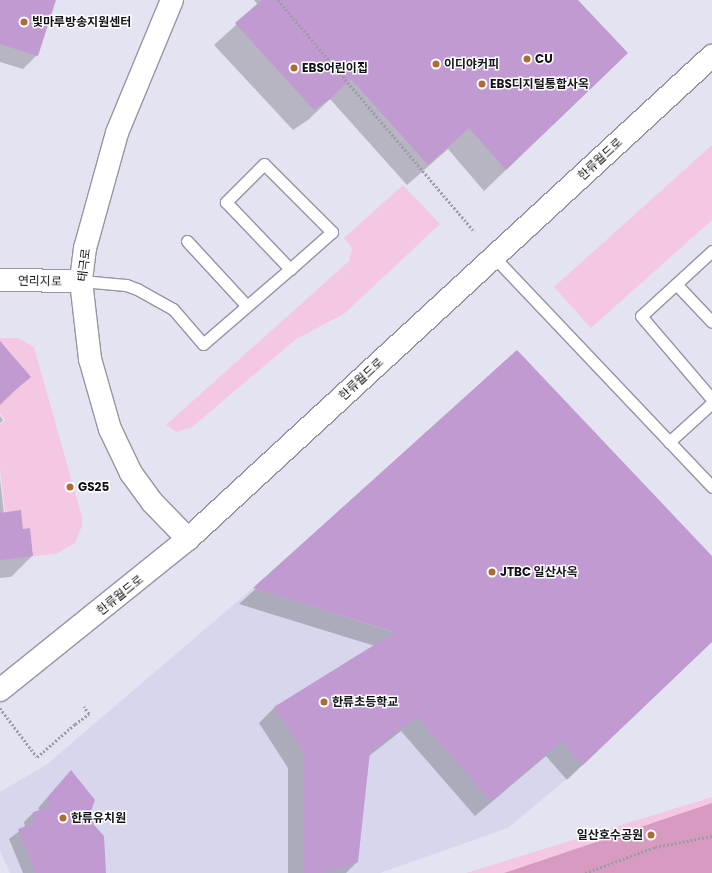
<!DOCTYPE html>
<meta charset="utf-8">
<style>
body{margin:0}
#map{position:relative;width:712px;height:873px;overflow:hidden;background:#e4e3f2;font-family:Poppins,"Noto Sans KR",sans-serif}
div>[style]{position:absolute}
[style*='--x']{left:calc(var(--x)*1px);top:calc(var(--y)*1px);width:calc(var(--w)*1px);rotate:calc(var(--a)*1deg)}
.built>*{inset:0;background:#d8d6ec}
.green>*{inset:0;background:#f4c8e3}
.forest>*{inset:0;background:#d79bc1}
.shadow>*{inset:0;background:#0003}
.building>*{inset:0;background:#c09ad0}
.path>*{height:2.5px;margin-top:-1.25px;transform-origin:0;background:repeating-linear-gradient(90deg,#9c9ba7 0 2px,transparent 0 4px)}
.roads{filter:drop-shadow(1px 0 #9695a3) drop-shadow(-1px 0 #9695a3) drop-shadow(0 1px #9695a3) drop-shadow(0 -1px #9695a3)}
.service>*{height:11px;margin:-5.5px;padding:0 5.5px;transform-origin:5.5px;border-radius:5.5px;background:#fff}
.minor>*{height:22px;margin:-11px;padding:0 11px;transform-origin:11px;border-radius:11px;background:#fff}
.tertiary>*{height:22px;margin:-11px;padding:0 11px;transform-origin:11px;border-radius:11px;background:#fff}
.secondary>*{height:22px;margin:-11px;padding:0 11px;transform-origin:11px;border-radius:11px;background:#fff}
.path-bridge>*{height:2.5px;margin-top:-1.25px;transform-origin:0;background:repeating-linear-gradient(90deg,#9c9ba7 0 2px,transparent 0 4px)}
.dots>*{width:11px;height:11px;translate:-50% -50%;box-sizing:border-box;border:2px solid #fff;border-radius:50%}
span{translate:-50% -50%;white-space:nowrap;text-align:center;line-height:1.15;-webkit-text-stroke:3px #fff;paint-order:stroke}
.poi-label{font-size:12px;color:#121217;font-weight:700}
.left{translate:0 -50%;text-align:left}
.right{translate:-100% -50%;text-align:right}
.street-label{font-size:12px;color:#121217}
</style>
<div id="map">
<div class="built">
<i style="clip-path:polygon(253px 588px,496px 665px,583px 765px,508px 828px,380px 873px,10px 873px,0 851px,0 792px,46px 765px)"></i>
</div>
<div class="green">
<i style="clip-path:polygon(712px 145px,712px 220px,591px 328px,554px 287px)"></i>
<i style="clip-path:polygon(403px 185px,440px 224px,345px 313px,295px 340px,192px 427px,177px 432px,166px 425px,349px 261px,352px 248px,344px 238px)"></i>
<i style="clip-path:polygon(0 338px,18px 338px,34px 347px,82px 517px,82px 526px,75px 543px,56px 554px,33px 556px,30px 528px,23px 529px,21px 511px,5px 513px,0 470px,0 424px,5px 420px,0 414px,0 403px,30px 377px,7px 349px,0 355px)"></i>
<i style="clip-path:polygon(712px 797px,712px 873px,466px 873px)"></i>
</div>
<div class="forest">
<i style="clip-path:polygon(712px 803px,712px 873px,504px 873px)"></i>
</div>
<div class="shadow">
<i style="clip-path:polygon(0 0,55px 0,37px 55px,23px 69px,0 62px)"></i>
<i style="clip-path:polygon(254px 0,577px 0,606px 74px,484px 191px,448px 149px,407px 185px,330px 99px,308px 120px,293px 130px,214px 45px,258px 5px)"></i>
<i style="clip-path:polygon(516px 351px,712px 557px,712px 641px,567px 780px,546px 756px,475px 816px,401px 731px,369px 756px,357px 862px,346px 873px,288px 873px,288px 768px,259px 723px,274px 708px,375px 646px,239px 604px)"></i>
<i style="clip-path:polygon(0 356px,29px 377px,0 405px)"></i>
<i style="clip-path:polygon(0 416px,3px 420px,0 423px)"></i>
<i style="clip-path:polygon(0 479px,4px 514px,22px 530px,32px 556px,11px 577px,0 578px)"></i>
<i style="clip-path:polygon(63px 780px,89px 814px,104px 873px,23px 873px,9px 839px,25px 827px,24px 822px,33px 813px,40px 811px,38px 808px)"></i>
</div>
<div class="building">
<i style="clip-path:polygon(0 0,56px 0,38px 56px,0 44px)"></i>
<i style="clip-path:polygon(262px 0,578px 0,628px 53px,506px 170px,469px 128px,428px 165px,351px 79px,330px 99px,314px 110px,235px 23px)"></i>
<i style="clip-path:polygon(0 341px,31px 377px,0 403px)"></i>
<i style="clip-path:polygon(517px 350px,712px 556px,712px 642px,583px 765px,562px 741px,491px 801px,417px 717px,370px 752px,358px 862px,322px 873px,303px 873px,304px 752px,274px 707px,395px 632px,253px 588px)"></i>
<i style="clip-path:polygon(21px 510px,23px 529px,30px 528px,33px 556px,0 560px,0 513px)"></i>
<i style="clip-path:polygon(71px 770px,95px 800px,90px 814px,94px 825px,104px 836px,106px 873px,36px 873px,18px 829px,34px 823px,33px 812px,50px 807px,47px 798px)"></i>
</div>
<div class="path">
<i style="--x:278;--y:0;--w:304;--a:49.7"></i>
<i style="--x:75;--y:724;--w:17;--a:-36"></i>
<i style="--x:89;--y:714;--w:9;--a:-126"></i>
<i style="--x:585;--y:873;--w:75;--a:-20.4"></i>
<i style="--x:655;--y:847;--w:58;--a:-10.9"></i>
</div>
<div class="roads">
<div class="service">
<i style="--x:187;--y:241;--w:88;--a:47.3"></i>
<i style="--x:712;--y:251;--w:96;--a:137.5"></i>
<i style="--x:641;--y:316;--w:109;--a:49.5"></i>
<i style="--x:494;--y:257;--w:317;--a:46.5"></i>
<i style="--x:81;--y:281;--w:45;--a:5.1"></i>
<i style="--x:126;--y:285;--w:12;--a:20"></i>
<i style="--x:137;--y:289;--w:41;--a:29.1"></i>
<i style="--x:173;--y:309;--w:46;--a:49.4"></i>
<i style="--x:203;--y:344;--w:115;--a:-40.8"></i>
<i style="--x:290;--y:269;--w:56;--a:-41.4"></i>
<i style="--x:332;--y:232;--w:96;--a:-135"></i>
<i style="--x:264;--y:164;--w:54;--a:135"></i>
<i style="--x:226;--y:202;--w:93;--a:46.3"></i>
<i style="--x:676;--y:284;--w:52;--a:46.5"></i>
<i style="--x:669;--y:442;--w:58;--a:-42.2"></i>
</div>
<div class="minor">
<i style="--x:172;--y:0;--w:144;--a:112.5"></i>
<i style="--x:117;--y:133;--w:119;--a:105.5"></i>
<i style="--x:85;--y:248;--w:33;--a:97"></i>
<i style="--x:81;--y:281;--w:79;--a:83.4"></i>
<i style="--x:90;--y:359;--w:73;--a:74.1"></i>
<i style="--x:110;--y:429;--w:49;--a:64.5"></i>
<i style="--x:131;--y:473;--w:36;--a:54"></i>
<i style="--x:152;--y:502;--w:52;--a:45.8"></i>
</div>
<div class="tertiary">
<i style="--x:0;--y:280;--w:81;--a:0.7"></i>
</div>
<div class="secondary">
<i style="--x:0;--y:690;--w:241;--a:-38.8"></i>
<i style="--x:188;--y:539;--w:713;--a:-42.67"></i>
</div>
</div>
<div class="path-bridge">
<i style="--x:0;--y:708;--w:61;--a:52.9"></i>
<i style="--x:37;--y:757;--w:50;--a:-41"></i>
</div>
<div class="dots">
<i style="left:24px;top:22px;background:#ac6c35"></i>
<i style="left:527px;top:59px;background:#ac6c35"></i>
<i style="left:436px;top:64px;background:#ac6c35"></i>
<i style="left:294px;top:68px;background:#ac6c35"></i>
<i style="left:482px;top:84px;background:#ac6c35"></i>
<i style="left:70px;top:487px;background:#ac6c35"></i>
<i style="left:492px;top:572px;background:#ac6c35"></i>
<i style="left:324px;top:702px;background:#ac6c35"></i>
<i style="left:63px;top:818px;background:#ac6c35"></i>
<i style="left:651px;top:835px;background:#ac6c35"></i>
</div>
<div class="poi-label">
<span class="left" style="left:32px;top:22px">빛마루방송지원센터</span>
<span class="left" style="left:535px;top:59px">CU</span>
<span class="left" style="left:444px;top:64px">이디야커피</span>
<span class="left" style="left:302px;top:68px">EBS어린이집</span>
<span class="left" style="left:490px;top:84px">EBS디지털통합사옥</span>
<span class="left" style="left:78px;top:487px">GS25</span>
<span class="left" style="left:500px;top:572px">JTBC 일산사옥</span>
<span class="left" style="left:332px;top:702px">한류초등학교</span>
<span class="left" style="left:71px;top:818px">한류유치원</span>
<span class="right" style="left:643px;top:835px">일산호수공원</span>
</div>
<div class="street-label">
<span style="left:600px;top:159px;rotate:-43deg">한류월드로</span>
<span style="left:84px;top:265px;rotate:-83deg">태극로</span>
<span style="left:40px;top:281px;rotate:1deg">연리지로</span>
<span style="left:361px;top:379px;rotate:-43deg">한류월드로</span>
<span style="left:120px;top:595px;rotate:-39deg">한류월드로</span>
</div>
</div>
